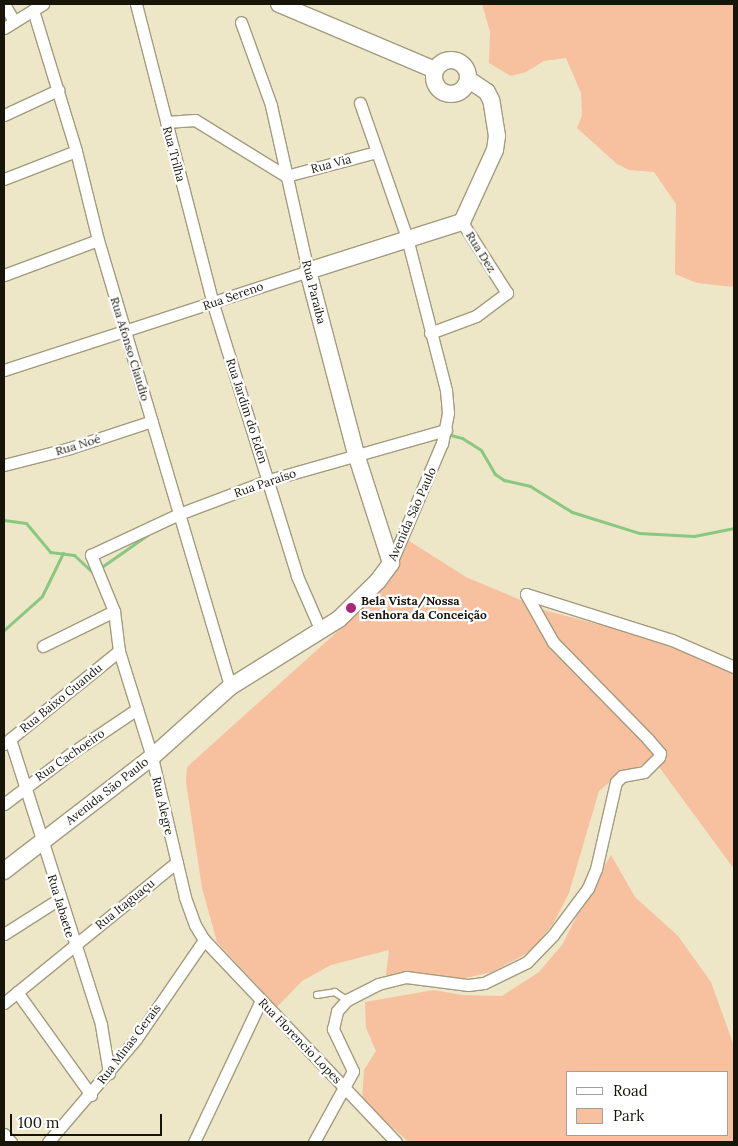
<!DOCTYPE html>
<meta charset="utf-8">
<style>
body{margin:0}
#map{position:relative;width:738px;height:1146px;overflow:hidden;background:#ede6c7;font-family:Lora,serif}
div>[style]{position:absolute}
[style*='--x']{left:calc(var(--x)*1px);top:calc(var(--y)*1px);width:calc(var(--w)*1px);rotate:calc(var(--a)*1deg)}
.green>*{inset:0;background:#f7c09e}
.stream>*{height:3px;margin:-1.5px;padding:0 1.5px;transform-origin:1.5px;border-radius:1.5px;background:#88c881}
.roads{filter:drop-shadow(1px 0 #a29c7e) drop-shadow(-1px 0 #a29c7e) drop-shadow(0 1px #a29c7e) drop-shadow(0 -1px #a29c7e)}
.lane>*{height:5.5px;margin:-2.75px;padding:0 2.75px;transform-origin:2.75px;border-radius:2.75px;background:#fff}
.street>*{height:11px;margin:-5.5px;padding:0 5.5px;transform-origin:5.5px;border-radius:5.5px;background:#fff}
.secondary>*{height:16px;margin:-8px;padding:0 8px;transform-origin:8px;border-radius:8px;background:#fff}
.secondary>.ring{margin:-8px;padding:0;box-sizing:content-box;background:none;border:16px solid #fff;border-radius:50%}
.dots>*{width:14px;height:14px;translate:-50% -50%;box-sizing:border-box;border:2px solid #fff;border-radius:50%}
span{translate:-50% -50%;white-space:nowrap;text-align:center;line-height:1.15;-webkit-text-stroke:4.5px #fff;paint-order:stroke}
.street-label{font-size:12px;color:#17150a}
.poi-label{font-size:12px;color:#17150a;font-weight:700}
.left{translate:0 -50%;text-align:left}
.frame{position:absolute;inset:0;border:5px solid #17150a;pointer-events:none}
.legend{position:absolute;left:566px;top:1071px;width:162px;height:65px;box-sizing:border-box;background:#fff;border:1px solid #a2a19d;margin:0;padding:6px 9px;list-style:none;font-size:15px;color:#17150a}
.legend li{display:flex;align-items:center;gap:10px;height:25px}
.legend b{width:25px;border:1px solid #a2a19d}
.scale{position:absolute;left:10px;top:1114px;width:152px;height:22px;box-sizing:border-box;border:2px solid #17150a;border-top:0;padding-left:6px;font-size:15px;line-height:18px;white-space:nowrap;color:#17150a;-webkit-text-stroke:4px #fff;paint-order:stroke}
</style>
<div id="map">
<div class="green">
<i style="clip-path:polygon(482px 4px,734px 4px,734px 287px,697px 283px,675px 274px,676px 204px,654px 172px,629px 170px,617px 164px,577px 128px,582px 115px,581px 93px,566px 58px,544px 61px,526px 72px,511px 76px,489px 63px,490px 32px)"></i>
<i style="clip-path:polygon(406px 539px,466px 577px,547px 611px,670px 643px,734px 673px,734px 869px,654px 760px,618px 775px,599px 791px,569px 893px,553px 924px,531px 951px,492px 972px,452px 981px,422px 982px,386px 975px,389px 950px,331px 965px,302px 981px,277px 1007px,217px 942px,202px 888px,186px 782px,187px 767px,379px 594px)"></i>
<i style="clip-path:polygon(evenodd,611px 855px,635px 897px,678px 936px,711px 982px,734px 1046px,734px 1142px,409px 1142px,362px 1101px,364px 1070px,376px 1051px,366px 1028px,365px 1002px,434px 990px,462px 995px,502px 996px,539px 972px,562px 945px,592px 886px,611px 855px,567px 1072px,727px 1072px,727px 1135px,567px 1135px,567px 1072px)"></i>
</div>
<div class="stream">
<i style="--x:447;--y:434;--w:16;--a:15"></i>
<i style="--x:462;--y:438;--w:22;--a:32"></i>
<i style="--x:481;--y:450;--w:28;--a:60"></i>
<i style="--x:495;--y:474;--w:11;--a:34"></i>
<i style="--x:504;--y:480;--w:27;--a:13"></i>
<i style="--x:530;--y:486;--w:49;--a:31.8"></i>
<i style="--x:572;--y:512;--w:70;--a:17.4"></i>
<i style="--x:639;--y:533;--w:55;--a:3.1"></i>
<i style="--x:694;--y:536;--w:41;--a:-11.3"></i>
<i style="--x:4;--y:520;--w:22;--a:8"></i>
<i style="--x:26;--y:523;--w:38;--a:50"></i>
<i style="--x:50;--y:552;--w:24;--a:7"></i>
<i style="--x:74;--y:555;--w:26;--a:43"></i>
<i style="--x:93;--y:573;--w:68;--a:-34.9"></i>
<i style="--x:4;--y:630;--w:51;--a:-41.8"></i>
<i style="--x:42;--y:596;--w:48;--a:-64"></i>
</div>
<div class="roads">
<div class="lane">
<i style="--x:317;--y:995;--w:18;--a:-9"></i>
<i style="--x:335;--y:992;--w:14;--a:34"></i>
</div>
<div class="street">
<i style="--x:4;--y:4;--w:20;--a:60"></i>
<i style="--x:136;--y:4;--w:310;--a:75.6"></i>
<i style="--x:213;--y:304;--w:285;--a:72.8"></i>
<i style="--x:297;--y:576;--w:60;--a:66.4"></i>
<i style="--x:33;--y:10;--w:147;--a:73"></i>
<i style="--x:76;--y:151;--w:92;--a:76.1"></i>
<i style="--x:98;--y:240;--w:466;--a:73.5"></i>
<i style="--x:4;--y:28;--w:46;--a:-31.6"></i>
<i style="--x:360;--y:103;--w:143;--a:70.8"></i>
<i style="--x:407;--y:238;--w:157;--a:75.6"></i>
<i style="--x:446;--y:390;--w:23;--a:85"></i>
<i style="--x:448;--y:413;--w:31;--a:101"></i>
<i style="--x:442;--y:443;--w:130;--a:113"></i>
<i style="--x:4;--y:115;--w:60;--a:-24.8"></i>
<i style="--x:166;--y:122;--w:29;--a:-4"></i>
<i style="--x:195;--y:120;--w:107;--a:31.6"></i>
<i style="--x:286;--y:176;--w:93;--a:-14.9"></i>
<i style="--x:4;--y:179;--w:77;--a:-21.3"></i>
<i style="--x:4;--y:275;--w:100;--a:-20.4"></i>
<i style="--x:430;--y:333;--w:49;--a:-20.3"></i>
<i style="--x:476;--y:316;--w:39;--a:-37"></i>
<i style="--x:507;--y:293;--w:84;--a:-122.4"></i>
<i style="--x:4;--y:370;--w:320;--a:-18"></i>
<i style="--x:308;--y:271;--w:170;--a:-102.6"></i>
<i style="--x:271;--y:105;--w:88;--a:-109.9"></i>
<i style="--x:4;--y:465;--w:68;--a:-14.4"></i>
<i style="--x:70;--y:448;--w:86;--a:-18.2"></i>
<i style="--x:43;--y:646;--w:79;--a:-26.2"></i>
<i style="--x:10;--y:739;--w:300;--a:72.3"></i>
<i style="--x:101;--y:1025;--w:49;--a:80.5"></i>
<i style="--x:4;--y:744;--w:148;--a:-39"></i>
<i style="--x:4;--y:804;--w:83;--a:-37.1"></i>
<i style="--x:70;--y:754;--w:81;--a:-33.9"></i>
<i style="--x:4;--y:934;--w:65;--a:-32.5"></i>
<i style="--x:17;--y:992;--w:127;--a:54.3"></i>
<i style="--x:4;--y:1003;--w:223;--a:-39.2"></i>
<i style="--x:4;--y:1134;--w:11;--a:49"></i>
<i style="--x:48;--y:1142;--w:135;--a:-49.5"></i>
<i style="--x:136;--y:1039;--w:120;--a:-55.5"></i>
<i style="--x:194;--y:1142;--w:157;--a:-64.7"></i>
<i style="--x:314;--y:1142;--w:81;--a:-61.2"></i>
<i style="--x:353;--y:1071;--w:47;--a:-115.5"></i>
<i style="--x:333;--y:1029;--w:18;--a:-77"></i>
<i style="--x:337;--y:1011;--w:15;--a:-48"></i>
<i style="--x:347;--y:1000;--w:35;--a:-27"></i>
<i style="--x:378;--y:984;--w:29;--a:-14"></i>
<i style="--x:406;--y:977;--w:63;--a:7.4"></i>
<i style="--x:468;--y:985;--w:16;--a:-7"></i>
<i style="--x:484;--y:983;--w:48;--a:-26"></i>
<i style="--x:527;--y:962;--w:37;--a:-46"></i>
<i style="--x:553;--y:935;--w:59;--a:-53.3"></i>
<i style="--x:588;--y:888;--w:21;--a:-67"></i>
<i style="--x:596;--y:869;--w:89;--a:-77.1"></i>
<i style="--x:616;--y:782;--w:8;--a:-45"></i>
<i style="--x:622;--y:776;--w:22;--a:-10"></i>
<i style="--x:644;--y:772;--w:21;--a:-45"></i>
<i style="--x:659;--y:757;--w:4;--a:-76"></i>
<i style="--x:660;--y:753;--w:18;--a:-131"></i>
<i style="--x:648;--y:739;--w:136;--a:-134.4"></i>
<i style="--x:553;--y:642;--w:55;--a:-119.4"></i>
<i style="--x:526;--y:594;--w:153;--a:17.5"></i>
<i style="--x:672;--y:640;--w:68;--a:23.5"></i>
<i style="--x:396;--y:1142;--w:279;--a:-133.5"></i>
<i style="--x:204;--y:940;--w:17;--a:-121"></i>
<i style="--x:195;--y:925;--w:30;--a:-110"></i>
<i style="--x:185;--y:897;--w:144;--a:-103.3"></i>
<i style="--x:152;--y:757;--w:111;--a:-107.3"></i>
<i style="--x:119;--y:651;--w:40;--a:-97.1"></i>
<i style="--x:114;--y:611;--w:61;--a:-112.3"></i>
<i style="--x:91;--y:555;--w:97;--a:-25"></i>
<i style="--x:179;--y:514;--w:96;--a:-20.7"></i>
<i style="--x:269;--y:480;--w:184;--a:-15.8"></i>
</div>
<div class="secondary">
<i style="--x:279;--y:4;--w:169;--a:22.9"></i>
<i class="ring" style="left:434px;top:60px;width:18px;height:18px"></i>
<i style="--x:4;--y:871;--w:187;--a:-37.6"></i>
<i style="--x:152;--y:757;--w:105;--a:-41.9"></i>
<i style="--x:230;--y:687;--w:128;--a:-32"></i>
<i style="--x:339;--y:619;--w:54;--a:-44.3"></i>
<i style="--x:378;--y:581;--w:22;--a:-54"></i>
<i style="--x:391;--y:563;--w:114;--a:-107.8"></i>
<i style="--x:356;--y:454;--w:189;--a:-104.7"></i>
<i style="--x:308;--y:271;--w:162;--a:-17.7"></i>
<i style="--x:462;--y:222;--w:79;--a:-65.4"></i>
<i style="--x:495;--y:150;--w:14;--a:-82"></i>
<i style="--x:497;--y:136;--w:36;--a:-99"></i>
<i style="--x:491;--y:100;--w:9;--a:-117"></i>
<i style="--x:487;--y:92;--w:22;--a:-146"></i>
</div>
</div>
<div class="dots">
<i style="left:351px;top:608px;background:#a7297a"></i>
</div>
<div class="street-label">
<span style="left:174px;top:154px;rotate:75deg">Rua Trilha</span>
<span style="left:331px;top:164px;rotate:-15deg">Rua Via</span>
<span style="left:481px;top:252px;rotate:58deg">Rua Dez</span>
<span style="left:314px;top:292px;rotate:76deg">Rua Paraíba</span>
<span style="left:233px;top:296px;rotate:-19deg">Rua Sereno</span>
<span style="left:130px;top:349px;rotate:73deg">Rua Afonso Claudio</span>
<span style="left:247px;top:411px;rotate:72deg">Rua Jardim do Eden</span>
<span style="left:78px;top:445px;rotate:-17deg">Rua Noé</span>
<span style="left:265px;top:483px;rotate:-19deg">Rua Paraíso</span>
<span style="left:412px;top:514px;rotate:-66deg">Avenida São Paulo</span>
<span style="left:61px;top:698px;rotate:-39deg">Rua Baixo Guandu</span>
<span style="left:70px;top:755px;rotate:-35deg">Rua Cachoeiro</span>
<span style="left:107px;top:791px;rotate:-38deg">Avenida São Paulo</span>
<span style="left:163px;top:806px;rotate:77deg">Rua Alegre</span>
<span style="left:125px;top:904px;rotate:-39deg">Rua Itaguaçu</span>
<span style="left:61px;top:906px;rotate:73deg">Rua Jabaete</span>
<span style="left:300px;top:1041px;rotate:46deg">Rua Florencio Lopes</span>
<span style="left:129px;top:1044px;rotate:-53deg">Rua Minas Gerais</span>
</div>
<div class="poi-label">
<span class="left" style="left:361px;top:608px">Bela Vista/Nossa<br>Senhora da Conceição</span>
</div>
<div class="frame"></div>
<ul class="legend">
<li><b style="height:6px;background:#fff"></b>Road</li>
<li><b style="height:14px;background:#f7c09e"></b>Park</li>
</ul>
<div class="scale">100 m</div>
</div>
